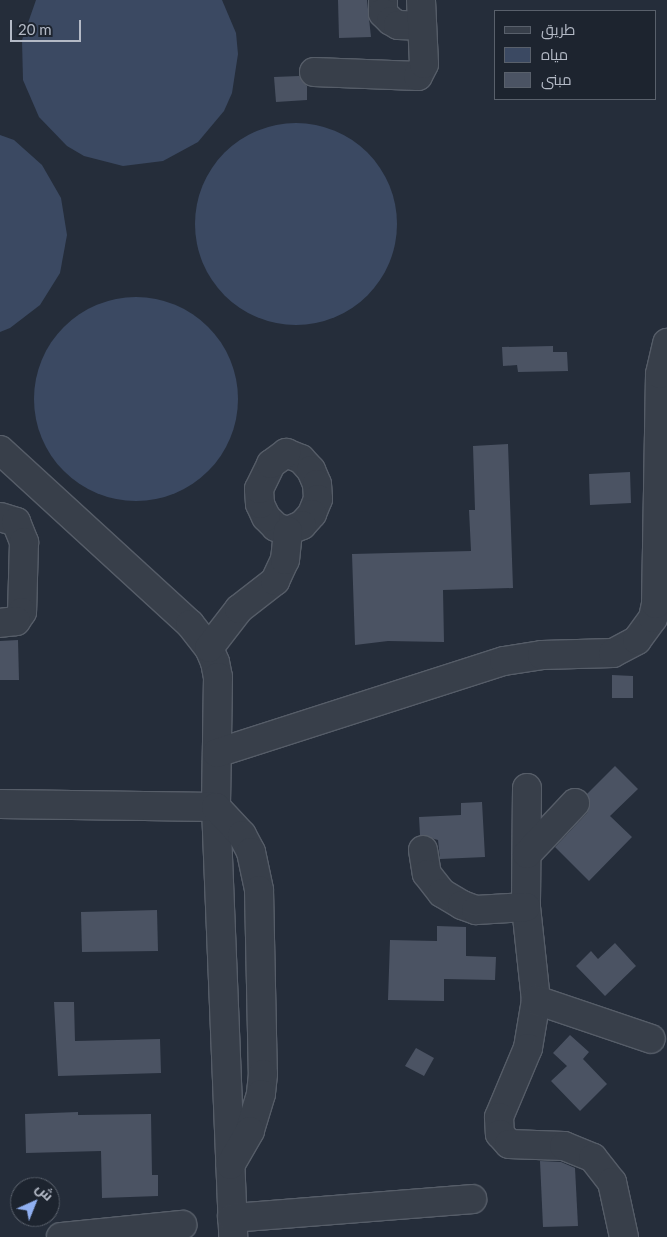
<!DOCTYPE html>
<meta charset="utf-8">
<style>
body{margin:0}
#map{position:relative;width:667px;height:1237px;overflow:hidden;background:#252d3a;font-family:Lato,Cairo,sans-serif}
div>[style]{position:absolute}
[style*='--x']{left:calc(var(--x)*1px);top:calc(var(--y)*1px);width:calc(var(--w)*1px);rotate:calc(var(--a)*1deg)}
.water>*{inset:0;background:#3b4962}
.round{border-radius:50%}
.building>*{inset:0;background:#4b5363}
.roads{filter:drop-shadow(1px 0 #565d68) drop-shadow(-1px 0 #565d68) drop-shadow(0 1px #565d68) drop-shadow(0 -1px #565d68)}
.minor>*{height:28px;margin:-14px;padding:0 14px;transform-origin:14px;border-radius:14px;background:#383f4a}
span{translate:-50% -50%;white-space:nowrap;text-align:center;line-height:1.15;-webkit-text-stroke:4px #1d242f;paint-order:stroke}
.legend{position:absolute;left:494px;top:10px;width:162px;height:90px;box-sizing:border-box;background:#1d242f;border:1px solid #59606b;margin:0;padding:6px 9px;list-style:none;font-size:15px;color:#b4bac6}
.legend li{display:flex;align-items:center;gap:10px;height:25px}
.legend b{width:25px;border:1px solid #59606b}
.north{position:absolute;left:10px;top:1177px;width:50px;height:50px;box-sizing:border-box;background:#1d242f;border:1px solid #59606b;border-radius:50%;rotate:44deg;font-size:14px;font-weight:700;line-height:20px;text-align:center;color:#b4bac6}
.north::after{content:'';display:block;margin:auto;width:18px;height:22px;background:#8faff0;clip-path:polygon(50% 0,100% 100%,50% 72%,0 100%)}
.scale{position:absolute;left:10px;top:20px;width:71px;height:22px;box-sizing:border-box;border:2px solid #b4bac6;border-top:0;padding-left:6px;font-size:15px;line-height:18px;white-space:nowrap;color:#b4bac6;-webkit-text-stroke:4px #1d242f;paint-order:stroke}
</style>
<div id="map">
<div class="water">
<i style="clip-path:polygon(36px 0,222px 0,236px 33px,238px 54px,232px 93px,224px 111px,198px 142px,163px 161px,123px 166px,84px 156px,67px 146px,39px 117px,23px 80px,22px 40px)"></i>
<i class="round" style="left:195px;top:123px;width:202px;height:202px"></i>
<i style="clip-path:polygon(0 135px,14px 140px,42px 165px,61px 198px,67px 235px,60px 273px,40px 305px,10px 328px,0 332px)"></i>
<i class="round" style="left:34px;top:297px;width:204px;height:204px"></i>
</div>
<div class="building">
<i style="clip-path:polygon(338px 0,367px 0,371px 37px,339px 38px)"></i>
<i style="clip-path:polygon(299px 76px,307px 86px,307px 100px,276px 102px,274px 77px)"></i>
<i style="clip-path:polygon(553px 346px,553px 352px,567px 352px,568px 371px,518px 372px,517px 365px,503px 366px,502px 347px)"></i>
<i style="clip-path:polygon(508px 444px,513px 588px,443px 590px,444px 642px,388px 641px,355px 645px,352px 554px,471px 551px,469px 510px,475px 510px,473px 446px)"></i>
<i style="clip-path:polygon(630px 472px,631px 503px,590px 505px,589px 474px)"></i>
<i style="clip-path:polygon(18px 640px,19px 680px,0 680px,0 641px)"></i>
<i style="clip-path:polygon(612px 675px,633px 676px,633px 698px,612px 698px)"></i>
<i style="clip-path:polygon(615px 766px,638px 789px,610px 816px,632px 837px,589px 881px,555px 847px,587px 813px,590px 806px,587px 794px)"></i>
<i style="clip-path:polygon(482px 802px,485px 857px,440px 859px,438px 840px,420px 835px,419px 817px,461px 815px,461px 803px)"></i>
<i style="clip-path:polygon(157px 910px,158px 951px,82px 952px,81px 912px)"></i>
<i style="clip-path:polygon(437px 926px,466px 927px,466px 956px,496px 957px,495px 980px,444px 979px,444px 1001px,388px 1000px,390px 940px,437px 941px)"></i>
<i style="clip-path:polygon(615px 943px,636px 966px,605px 996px,576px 966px,591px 951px,598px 959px)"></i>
<i style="clip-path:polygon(54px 1002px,74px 1002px,75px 1041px,160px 1039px,161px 1073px,58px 1076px)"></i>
<i style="clip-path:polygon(570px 1035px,589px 1052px,583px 1059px,607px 1084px,580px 1111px,551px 1081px,567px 1066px,553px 1053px)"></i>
<i style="clip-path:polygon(416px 1048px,434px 1058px,424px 1076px,405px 1066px)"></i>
<i style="clip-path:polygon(78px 1112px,78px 1115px,151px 1114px,152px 1175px,158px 1175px,158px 1196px,102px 1198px,101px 1151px,26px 1153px,25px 1114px)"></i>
<i style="clip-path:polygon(540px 1161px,561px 1162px,575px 1168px,578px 1226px,543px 1227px)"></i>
</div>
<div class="roads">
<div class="minor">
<i style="--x:383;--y:0;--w:13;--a:90"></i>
<i style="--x:383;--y:13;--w:11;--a:45"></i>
<i style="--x:391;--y:21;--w:8;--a:30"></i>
<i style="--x:398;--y:25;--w:24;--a:2"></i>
<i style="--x:314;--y:72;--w:104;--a:2.2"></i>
<i style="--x:418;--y:76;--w:13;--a:-63"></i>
<i style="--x:424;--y:64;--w:64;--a:-92.7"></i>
<i style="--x:0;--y:450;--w:258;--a:42.5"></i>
<i style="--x:190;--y:624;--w:31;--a:52"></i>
<i style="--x:209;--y:648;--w:15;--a:67"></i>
<i style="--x:215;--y:662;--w:15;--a:79"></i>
<i style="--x:218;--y:677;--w:130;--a:90.9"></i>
<i style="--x:216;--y:807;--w:430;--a:87.7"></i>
<i style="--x:286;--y:453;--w:16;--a:22"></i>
<i style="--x:301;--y:459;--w:15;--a:48"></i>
<i style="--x:311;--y:470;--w:15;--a:67"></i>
<i style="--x:317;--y:484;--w:15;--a:86"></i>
<i style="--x:318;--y:499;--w:16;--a:112"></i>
<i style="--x:312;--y:514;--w:15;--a:132"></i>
<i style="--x:302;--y:525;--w:15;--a:157"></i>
<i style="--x:288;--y:531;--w:13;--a:-162"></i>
<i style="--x:276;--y:527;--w:14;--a:-135"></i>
<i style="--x:266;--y:517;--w:14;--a:-115"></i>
<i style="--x:260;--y:504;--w:15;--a:-94"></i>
<i style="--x:259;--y:489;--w:28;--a:-64"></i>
<i style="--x:271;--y:464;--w:19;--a:-36"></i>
<i style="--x:0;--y:517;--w:17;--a:17"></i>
<i style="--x:16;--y:522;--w:22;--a:68"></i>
<i style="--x:24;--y:542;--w:70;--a:91.6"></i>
<i style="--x:22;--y:612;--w:11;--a:124"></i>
<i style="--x:16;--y:621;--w:16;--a:173"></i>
<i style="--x:209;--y:648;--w:49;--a:-52.4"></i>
<i style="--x:239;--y:609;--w:46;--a:-37.9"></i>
<i style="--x:275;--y:581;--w:23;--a:-65"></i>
<i style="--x:285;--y:560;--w:29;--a:-84"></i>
<i style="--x:217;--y:753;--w:301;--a:-17.8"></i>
<i style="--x:504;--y:661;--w:38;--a:-9"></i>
<i style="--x:542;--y:655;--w:71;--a:-1.6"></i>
<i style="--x:613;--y:653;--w:27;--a:-28"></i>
<i style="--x:637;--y:640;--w:27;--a:-54"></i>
<i style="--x:653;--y:618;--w:14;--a:-78"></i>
<i style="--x:656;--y:604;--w:230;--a:-89"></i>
<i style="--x:660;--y:374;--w:32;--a:-77"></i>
<i style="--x:527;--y:788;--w:119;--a:90.5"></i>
<i style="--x:526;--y:907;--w:94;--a:83.9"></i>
<i style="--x:536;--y:1000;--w:49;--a:99.5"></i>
<i style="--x:528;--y:1048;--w:75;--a:112.8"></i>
<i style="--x:499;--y:1117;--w:17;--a:87"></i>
<i style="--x:500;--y:1134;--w:13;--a:48"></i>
<i style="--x:509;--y:1144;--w:55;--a:2.1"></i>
<i style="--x:564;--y:1146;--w:31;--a:22"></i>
<i style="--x:593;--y:1158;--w:31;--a:52"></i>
<i style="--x:612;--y:1182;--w:56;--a:77.7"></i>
<i style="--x:0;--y:804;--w:216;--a:0.8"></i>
<i style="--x:216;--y:807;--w:38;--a:47"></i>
<i style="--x:242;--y:835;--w:19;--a:62"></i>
<i style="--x:251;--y:852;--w:39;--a:78"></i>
<i style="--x:259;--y:890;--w:184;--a:88.8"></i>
<i style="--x:263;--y:1074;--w:20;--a:96"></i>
<i style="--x:261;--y:1094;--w:39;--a:107"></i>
<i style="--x:250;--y:1131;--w:39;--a:120"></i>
<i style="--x:423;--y:850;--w:24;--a:81"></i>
<i style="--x:427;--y:874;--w:24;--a:52"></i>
<i style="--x:442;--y:893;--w:23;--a:31"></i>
<i style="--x:462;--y:905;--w:15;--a:20"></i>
<i style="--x:476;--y:910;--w:50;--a:-3.4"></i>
<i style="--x:527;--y:854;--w:70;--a:-46.7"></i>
<i style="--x:536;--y:1000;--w:121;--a:18.7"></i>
<i style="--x:232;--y:1218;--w:241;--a:-4.5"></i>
<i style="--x:61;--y:1237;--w:122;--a:-5.7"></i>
</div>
</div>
<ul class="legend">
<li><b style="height:6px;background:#383f4a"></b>طريق</li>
<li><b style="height:14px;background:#3b4962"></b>مياه</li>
<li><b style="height:14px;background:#4b5363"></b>مبنى</li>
</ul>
<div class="north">ش</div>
<div class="scale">20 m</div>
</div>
